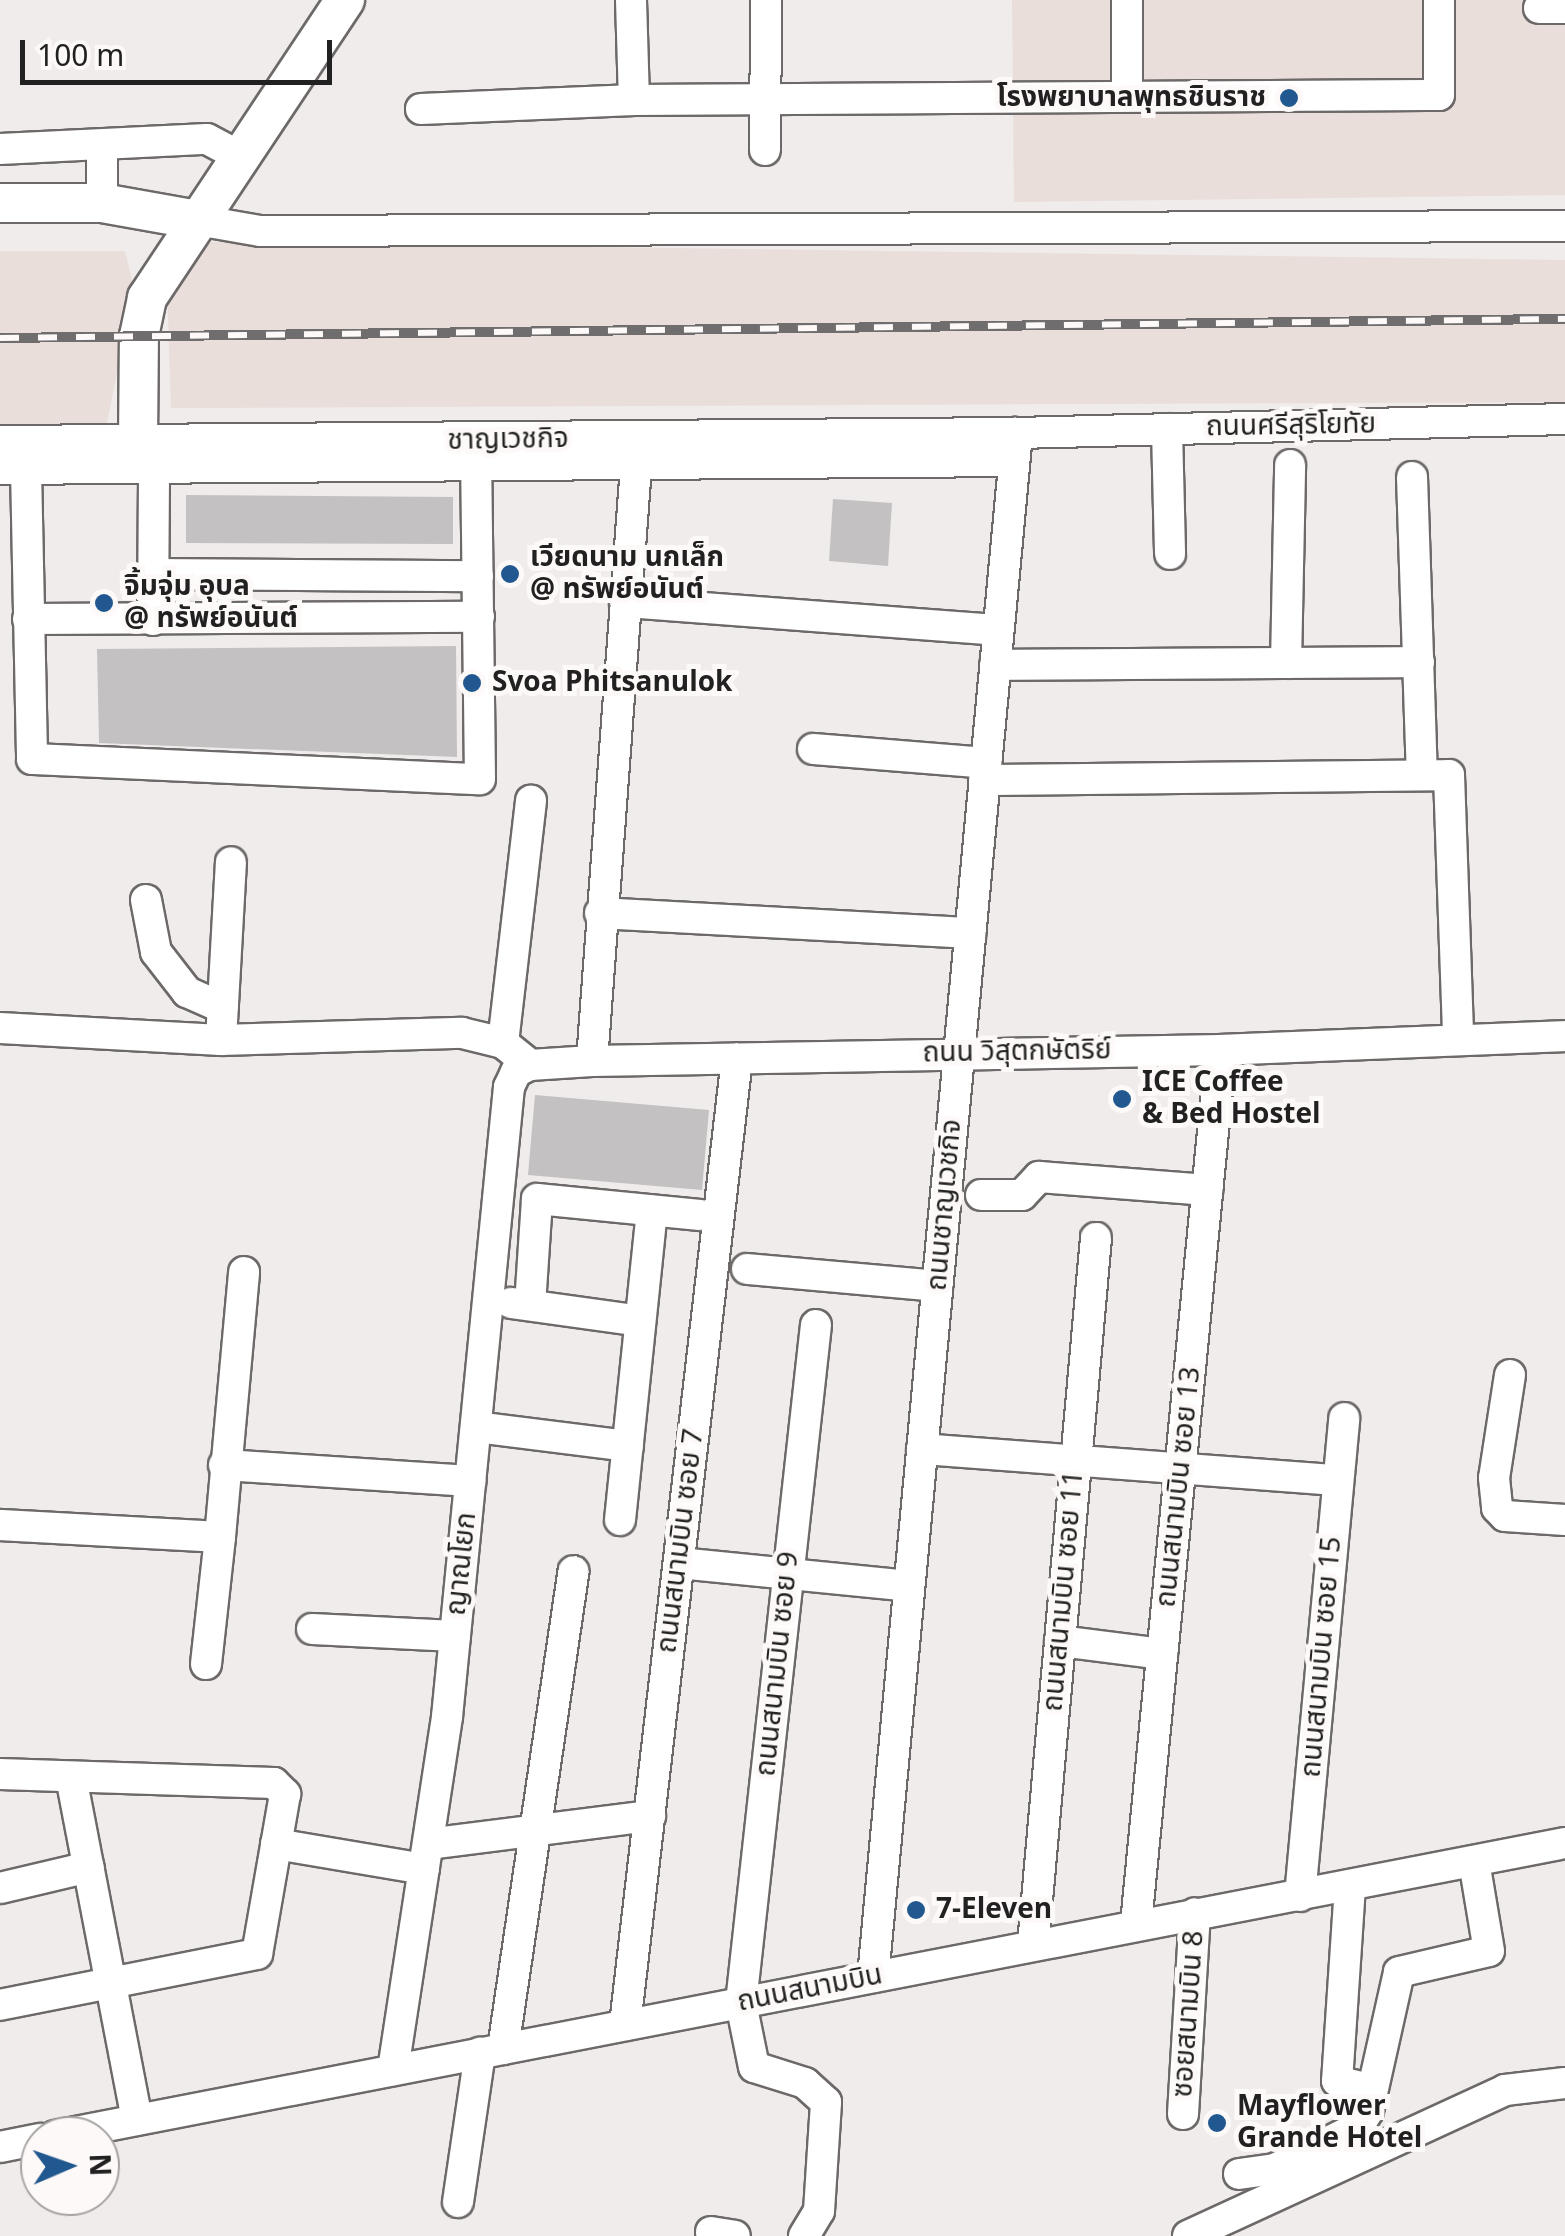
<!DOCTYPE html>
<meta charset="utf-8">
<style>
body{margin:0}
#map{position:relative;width:1565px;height:2236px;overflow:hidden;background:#efeceb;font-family:Georgia,"Noto Sans Thai",serif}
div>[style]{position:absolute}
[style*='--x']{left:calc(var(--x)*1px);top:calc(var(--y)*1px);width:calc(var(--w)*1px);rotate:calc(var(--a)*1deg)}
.built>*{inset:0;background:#e9ded9}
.building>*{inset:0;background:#c4c1c3}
.roads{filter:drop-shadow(2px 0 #6c6968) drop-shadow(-2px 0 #6c6968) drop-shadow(0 2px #6c6968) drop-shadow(0 -2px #6c6968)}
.minor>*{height:30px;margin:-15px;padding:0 15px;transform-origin:15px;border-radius:15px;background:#fff}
.major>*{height:38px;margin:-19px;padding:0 19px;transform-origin:19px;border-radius:19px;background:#fff}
.rail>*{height:10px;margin-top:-5px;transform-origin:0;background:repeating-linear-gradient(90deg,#fdf9f8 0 19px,#6f6d6d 0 38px);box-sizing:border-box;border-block:2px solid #6f6d6d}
.dots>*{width:28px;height:28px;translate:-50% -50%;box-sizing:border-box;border:5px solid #fdf9f8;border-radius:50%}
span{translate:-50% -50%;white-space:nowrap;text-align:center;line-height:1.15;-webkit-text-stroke:10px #fdf9f8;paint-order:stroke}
.poi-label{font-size:28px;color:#222121;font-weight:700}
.right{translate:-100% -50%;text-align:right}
.left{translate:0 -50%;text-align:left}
.street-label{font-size:28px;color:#222121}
.north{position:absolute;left:20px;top:2116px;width:100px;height:100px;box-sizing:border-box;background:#fdf9f8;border:2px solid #a5a3a2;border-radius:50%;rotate:88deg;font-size:28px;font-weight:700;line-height:40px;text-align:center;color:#222121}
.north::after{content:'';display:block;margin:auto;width:35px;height:45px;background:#225890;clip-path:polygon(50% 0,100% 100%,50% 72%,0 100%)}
.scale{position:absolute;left:20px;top:40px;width:312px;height:45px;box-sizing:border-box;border:5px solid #222121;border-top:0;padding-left:12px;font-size:30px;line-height:35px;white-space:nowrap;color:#222121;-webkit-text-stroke:8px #fdf9f8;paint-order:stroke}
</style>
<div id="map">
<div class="built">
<i style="clip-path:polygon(1012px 0,1565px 0,1565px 195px,1014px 202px)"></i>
<i style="clip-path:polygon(212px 242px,1565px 260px,1565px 402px,171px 408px,167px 288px,184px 263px)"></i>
<i style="clip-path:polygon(0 251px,125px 251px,134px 289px,106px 427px,0 433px)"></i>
</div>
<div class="building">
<i style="clip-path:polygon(186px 495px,453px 497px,453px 544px,186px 543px)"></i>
<i style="clip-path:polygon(833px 499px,892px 503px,888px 566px,829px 561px)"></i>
<i style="clip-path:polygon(456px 646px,457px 757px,99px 743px,97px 649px)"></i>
<i style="clip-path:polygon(535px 1095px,709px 1110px,702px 1190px,528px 1175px)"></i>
</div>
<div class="roads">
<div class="minor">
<i style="--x:631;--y:0;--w:100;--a:88.3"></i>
<i style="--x:1127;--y:0;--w:96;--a:90"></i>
<i style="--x:1539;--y:8;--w:26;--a:0"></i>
<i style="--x:421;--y:109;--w:213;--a:-2.4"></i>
<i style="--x:634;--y:100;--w:805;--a:-0.36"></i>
<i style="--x:1439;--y:95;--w:95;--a:-90"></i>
<i style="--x:0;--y:149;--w:207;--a:-2.8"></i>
<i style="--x:207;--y:139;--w:40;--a:28"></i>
<i style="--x:765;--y:150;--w:150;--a:-89.6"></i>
<i style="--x:102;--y:203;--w:57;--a:-90"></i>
<i style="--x:197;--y:220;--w:64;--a:9.9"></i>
<i style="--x:260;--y:231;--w:1305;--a:-0.22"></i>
<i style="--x:1167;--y:429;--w:125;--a:88.6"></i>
<i style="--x:0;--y:441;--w:1017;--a:-0.45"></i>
<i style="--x:1017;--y:433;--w:548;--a:-1.46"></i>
<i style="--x:0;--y:469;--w:1014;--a:-0.45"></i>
<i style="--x:26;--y:469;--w:290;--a:88.8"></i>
<i style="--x:32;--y:759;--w:448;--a:2.6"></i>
<i style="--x:480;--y:779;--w:312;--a:-90.7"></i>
<i style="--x:1412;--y:477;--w:297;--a:88.1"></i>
<i style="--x:153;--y:574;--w:325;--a:0.4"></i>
<i style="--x:625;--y:602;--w:374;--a:4.3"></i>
<i style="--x:28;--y:619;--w:451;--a:-0.3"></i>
<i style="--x:153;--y:620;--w:152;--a:-89.6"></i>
<i style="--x:1286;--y:663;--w:198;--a:-88.8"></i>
<i style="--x:995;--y:665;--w:424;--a:-0.4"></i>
<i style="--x:813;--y:749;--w:174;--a:4.6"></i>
<i style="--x:984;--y:780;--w:465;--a:-0.6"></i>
<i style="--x:1449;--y:775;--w:262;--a:88"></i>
<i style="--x:146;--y:900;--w:53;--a:79.1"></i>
<i style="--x:156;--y:952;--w:51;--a:52.2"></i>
<i style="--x:187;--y:992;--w:39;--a:24"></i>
<i style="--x:600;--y:913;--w:371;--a:3.1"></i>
<i style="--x:0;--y:1028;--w:221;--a:3.1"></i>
<i style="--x:221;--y:1040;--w:241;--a:-1.7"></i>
<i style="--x:462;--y:1033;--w:42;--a:13.7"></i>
<i style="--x:503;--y:1043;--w:35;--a:39"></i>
<i style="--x:221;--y:1040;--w:178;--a:-86.8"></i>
<i style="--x:503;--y:1043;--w:244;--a:-83.4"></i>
<i style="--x:592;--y:1061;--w:597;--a:-85.77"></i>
<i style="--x:981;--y:1195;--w:41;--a:0"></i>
<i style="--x:1022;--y:1195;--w:25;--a:-47"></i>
<i style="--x:1039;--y:1177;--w:169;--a:4.4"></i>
<i style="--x:747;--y:1269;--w:191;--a:5.1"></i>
<i style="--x:511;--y:1303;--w:130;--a:7.9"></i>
<i style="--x:530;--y:1305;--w:106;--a:-86.2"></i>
<i style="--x:537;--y:1199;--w:164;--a:5.6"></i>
<i style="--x:1510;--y:1375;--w:104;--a:98.8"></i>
<i style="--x:1494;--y:1478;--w:30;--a:84"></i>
<i style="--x:1497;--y:1508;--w:11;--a:45"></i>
<i style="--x:1505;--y:1516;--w:60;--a:3.8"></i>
<i style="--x:476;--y:1427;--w:153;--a:7.1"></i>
<i style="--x:922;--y:1449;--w:417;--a:4.3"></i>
<i style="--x:224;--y:1465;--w:247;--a:3.7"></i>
<i style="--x:620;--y:1520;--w:311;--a:-84.1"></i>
<i style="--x:0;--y:1525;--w:220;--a:3.1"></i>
<i style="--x:220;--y:1537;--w:266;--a:-84.8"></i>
<i style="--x:679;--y:1563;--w:231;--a:5.7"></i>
<i style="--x:312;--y:1629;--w:143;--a:2.8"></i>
<i style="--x:1060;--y:1641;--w:103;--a:7.3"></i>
<i style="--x:206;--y:1664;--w:128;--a:-83.7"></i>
<i style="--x:0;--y:1774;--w:274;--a:1.9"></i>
<i style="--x:274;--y:1783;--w:16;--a:45"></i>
<i style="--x:285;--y:1794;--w:162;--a:99.9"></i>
<i style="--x:257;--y:1954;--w:262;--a:168.8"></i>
<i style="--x:71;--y:1777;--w:349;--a:79.1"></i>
<i style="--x:276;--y:1844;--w:150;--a:9.6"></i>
<i style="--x:428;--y:1844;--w:224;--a:-7.2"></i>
<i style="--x:1350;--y:1886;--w:195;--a:93.8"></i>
<i style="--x:1337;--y:2081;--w:34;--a:14"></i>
<i style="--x:0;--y:1888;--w:91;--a:-13.3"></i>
<i style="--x:1300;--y:1896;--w:480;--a:-84.7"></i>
<i style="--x:1136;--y:1924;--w:878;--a:-84.45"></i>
<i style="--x:1033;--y:1945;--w:710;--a:-84.91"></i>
<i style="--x:873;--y:1977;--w:1551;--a:-84.67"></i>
<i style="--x:625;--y:2025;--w:973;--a:-83.39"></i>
<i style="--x:503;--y:2049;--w:483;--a:-81.6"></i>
<i style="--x:393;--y:2070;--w:357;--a:-81.3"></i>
<i style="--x:447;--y:1717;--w:633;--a:-84.38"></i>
<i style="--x:509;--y:1087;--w:17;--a:-65"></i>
<i style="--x:516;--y:1072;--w:16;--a:-27"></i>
<i style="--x:530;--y:1065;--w:62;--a:-3.7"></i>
<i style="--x:592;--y:1061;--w:629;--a:-1"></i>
<i style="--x:1221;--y:1050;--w:344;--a:-2.3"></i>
<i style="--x:1183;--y:2114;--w:201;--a:-86.6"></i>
<i style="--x:55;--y:2136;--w:1538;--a:-10.98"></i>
<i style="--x:0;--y:2147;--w:41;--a:-11.3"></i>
<i style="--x:1239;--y:2174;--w:36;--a:-8"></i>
<i style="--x:1275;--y:2169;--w:93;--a:-26.8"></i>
<i style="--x:1358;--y:2127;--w:19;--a:-58"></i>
<i style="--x:1368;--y:2111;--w:142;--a:-77.4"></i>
<i style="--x:1399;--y:1972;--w:92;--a:-13.1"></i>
<i style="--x:1489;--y:1951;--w:91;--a:-99.5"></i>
<i style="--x:458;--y:2202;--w:151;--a:-81.6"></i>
<i style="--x:711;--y:2232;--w:24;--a:9"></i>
<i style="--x:804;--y:2236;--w:29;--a:-59"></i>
<i style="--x:819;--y:2211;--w:109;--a:-86.3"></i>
<i style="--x:826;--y:2102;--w:28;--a:-138"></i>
<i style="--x:805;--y:2083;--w:53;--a:-162.6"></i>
<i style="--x:754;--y:2067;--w:65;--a:-101.5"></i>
<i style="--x:741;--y:2003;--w:682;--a:-83.69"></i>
<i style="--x:1188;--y:2236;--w:349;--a:-24.7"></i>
<i style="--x:1505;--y:2090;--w:60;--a:-6.7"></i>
</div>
<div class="major">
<i style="--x:0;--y:203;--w:102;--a:0"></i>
<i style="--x:102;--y:203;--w:97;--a:10.1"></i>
<i style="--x:138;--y:444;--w:108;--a:-89.5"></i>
<i style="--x:139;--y:336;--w:39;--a:-78"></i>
<i style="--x:147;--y:298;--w:358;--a:-56.4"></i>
</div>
</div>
<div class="rail">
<i style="--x:0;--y:338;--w:1565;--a:-0.7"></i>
</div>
<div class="dots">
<i style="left:1289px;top:98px;background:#225890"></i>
<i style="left:510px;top:574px;background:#225890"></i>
<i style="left:104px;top:603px;background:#225890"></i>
<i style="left:472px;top:683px;background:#225890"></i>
<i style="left:1122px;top:1099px;background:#225890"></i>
<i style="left:916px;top:1910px;background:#225890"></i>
<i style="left:1217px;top:2123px;background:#225890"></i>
</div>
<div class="poi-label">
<span class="right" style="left:1266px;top:98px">โรงพยาบาลพุทธชินราช</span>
<span class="left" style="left:530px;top:574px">เวียดนาม นกเล็ก<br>@ ทรัพย์อนันต์</span>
<span class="left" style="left:124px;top:603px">จิ้มจุ่ม อุบล<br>@ ทรัพย์อนันต์</span>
<span class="left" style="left:492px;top:683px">Svoa Phitsanulok</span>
<span class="left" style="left:1142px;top:1099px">ICE Coffee<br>&amp; Bed Hostel</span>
<span class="left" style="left:936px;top:1910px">7-Eleven</span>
<span class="left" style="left:1237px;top:2123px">Mayflower<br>Grande Hotel</span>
</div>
<div class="street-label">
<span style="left:1291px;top:426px;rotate:-1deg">ถนนศรีสุริโยทัย</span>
<span style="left:508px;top:440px;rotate:-1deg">ชาญเวชกิจ</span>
<span style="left:1017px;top:1052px;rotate:-1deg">ถนน วิสุตกษัตริย์</span>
<span style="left:945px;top:1205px;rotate:-85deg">ถนนชาญเวชกิจ</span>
<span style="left:1179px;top:1487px;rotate:-84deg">ถนนสนามบิน ซอย 13</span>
<span style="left:681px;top:1541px;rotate:-83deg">ถนนสนามบิน ซอย 7</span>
<span style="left:462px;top:1564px;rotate:-84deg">ญาณโยก</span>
<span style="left:1064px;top:1591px;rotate:-85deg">ถนนสนามบิน ซอย 11</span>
<span style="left:1322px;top:1657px;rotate:-85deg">ถนนสนามบิน ซอย 15</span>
<span style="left:778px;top:1664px;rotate:-84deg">ถนนสนามบิน ซอย 9</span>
<span style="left:810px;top:1989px;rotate:-11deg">ถนนสนามบิน</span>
<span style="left:1189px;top:2014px;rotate:-86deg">ซอยสนามบิน 8</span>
</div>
<div class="north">N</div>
<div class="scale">100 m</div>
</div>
